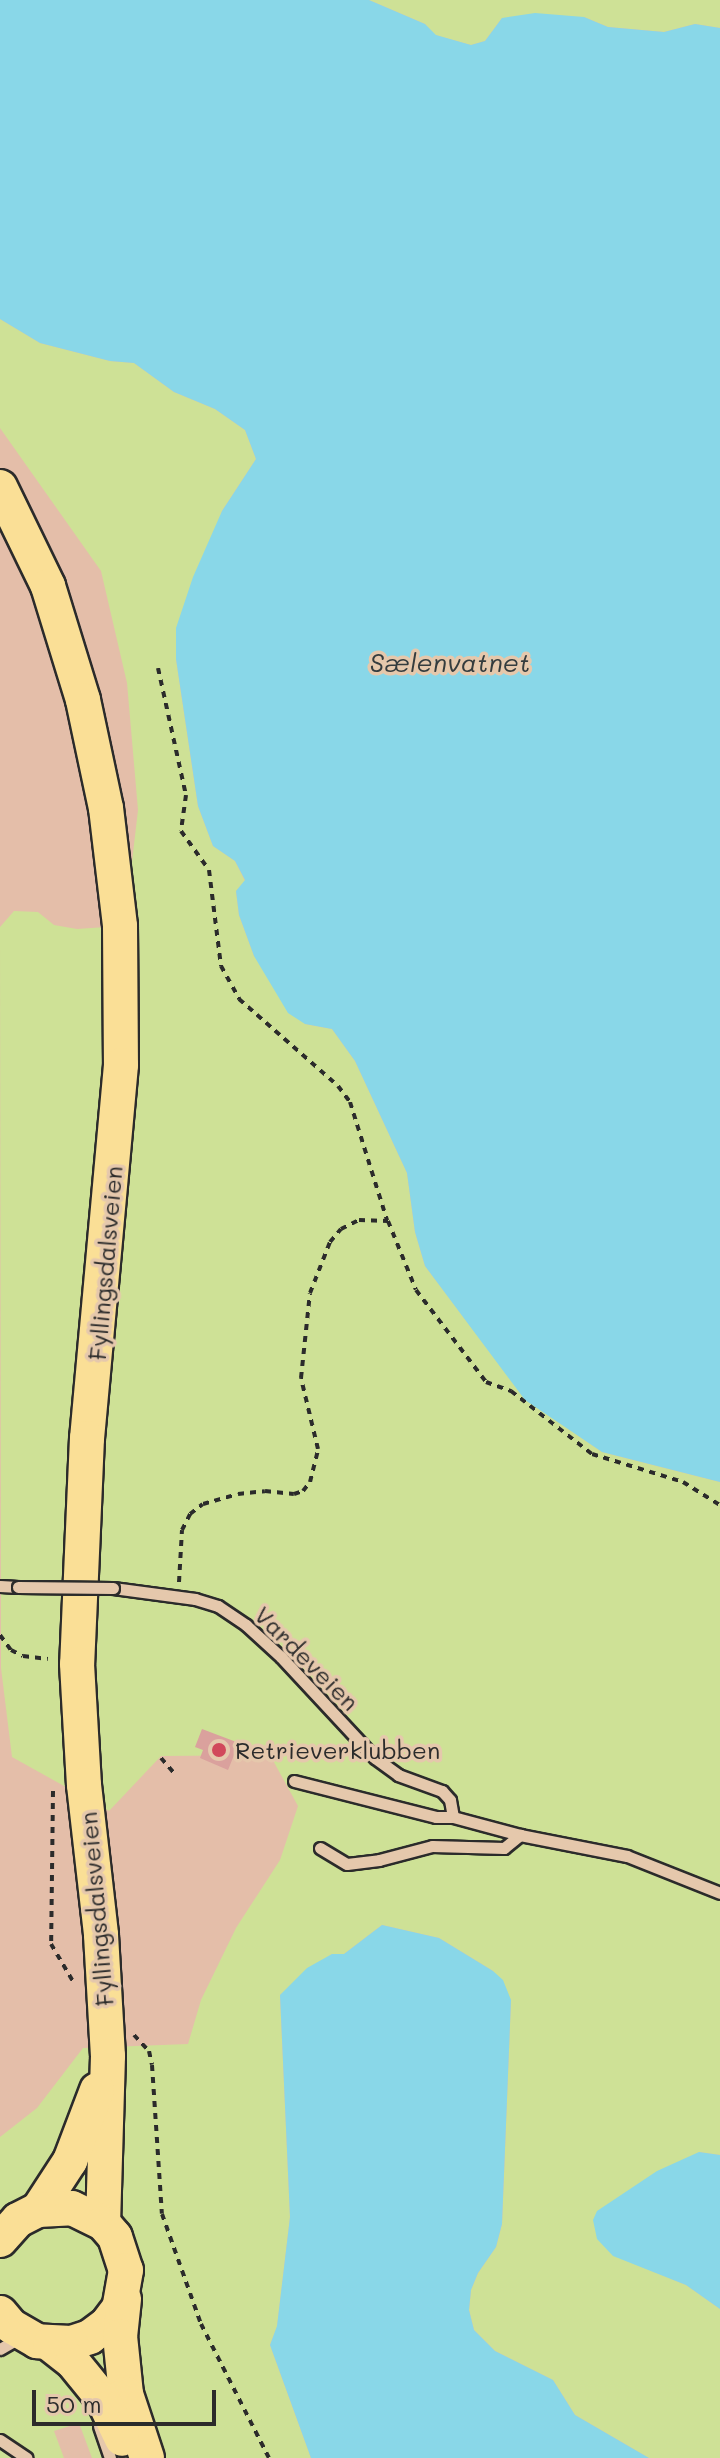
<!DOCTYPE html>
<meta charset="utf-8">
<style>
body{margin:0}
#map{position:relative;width:720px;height:2458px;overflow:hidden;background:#e4bea9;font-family:Mali,sans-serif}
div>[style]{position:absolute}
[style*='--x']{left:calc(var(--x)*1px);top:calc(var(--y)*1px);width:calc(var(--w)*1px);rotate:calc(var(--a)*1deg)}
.green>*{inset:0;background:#cee196}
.water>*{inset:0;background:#89d7e8}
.building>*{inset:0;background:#daa19d}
.path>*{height:4px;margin-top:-2px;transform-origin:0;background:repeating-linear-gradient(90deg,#2b2b2b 0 6px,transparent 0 12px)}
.roads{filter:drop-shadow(2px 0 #2b2b2b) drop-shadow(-2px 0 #2b2b2b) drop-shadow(0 2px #2b2b2b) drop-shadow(0 -2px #2b2b2b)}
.service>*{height:11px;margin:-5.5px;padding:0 5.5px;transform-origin:5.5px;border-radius:5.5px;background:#e5c8ac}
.primary>*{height:34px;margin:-17px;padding:0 17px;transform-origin:17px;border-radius:17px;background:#fadf96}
.bridges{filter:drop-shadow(2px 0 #2b2b2b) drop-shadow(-2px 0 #2b2b2b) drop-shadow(0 2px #2b2b2b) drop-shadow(0 -2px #2b2b2b)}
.service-bridge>*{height:11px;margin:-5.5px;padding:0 5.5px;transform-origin:5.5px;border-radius:5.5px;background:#e5c8ac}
.dots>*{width:22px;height:22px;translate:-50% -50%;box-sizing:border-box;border:4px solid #e5c8ac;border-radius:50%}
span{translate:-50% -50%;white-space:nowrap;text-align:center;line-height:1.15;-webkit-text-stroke:7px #e5c8ac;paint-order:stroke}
.street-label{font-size:24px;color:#2b2b2b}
.poi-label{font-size:24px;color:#2b2b2b}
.left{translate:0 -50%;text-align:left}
.water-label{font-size:26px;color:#343c3e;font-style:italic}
.scale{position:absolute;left:32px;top:2390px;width:184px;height:36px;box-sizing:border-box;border:4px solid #2b2b2b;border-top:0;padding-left:10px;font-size:24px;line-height:28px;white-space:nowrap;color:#2b2b2b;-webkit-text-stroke:6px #e5c8ac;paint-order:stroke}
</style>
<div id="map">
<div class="green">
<i style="clip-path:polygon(369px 0,720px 0,720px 28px,695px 24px,664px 32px,608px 27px,584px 17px,502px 18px,485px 41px,471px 45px,435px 35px,425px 24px)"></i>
<i style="clip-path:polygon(0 319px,40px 343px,110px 361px,134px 363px,174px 392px,215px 409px,245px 430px,256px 459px,222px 511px,176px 659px,198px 806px,213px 846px,235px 861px,245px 881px,236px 891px,239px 915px,254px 956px,305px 1024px,332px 1029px,355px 1061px,407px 1173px,415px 1232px,425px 1266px,525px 1399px,602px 1452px,720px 1482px,720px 2155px,699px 2152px,613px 2255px,686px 2285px,720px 2309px,720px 2458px,649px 2458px,575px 2415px,553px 2380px,495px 2351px,474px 2330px,469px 2310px,471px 2290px,478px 2273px,496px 2247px,502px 2224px,511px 2000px,493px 1971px,439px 1938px,382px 1925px,344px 1954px,332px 1954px,280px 1995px,290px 2217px,277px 2327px,270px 2345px,311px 2458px,92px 2458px,79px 2423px,54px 2431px,64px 2458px,0 2458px,0 2137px,37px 2108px,83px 2048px,188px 2044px,201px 2000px,236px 1928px,280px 1860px,298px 1806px,270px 1755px,161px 1756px,109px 1811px,12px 1757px,1px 1668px,0 927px,14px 911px,38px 912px,54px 925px,77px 929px,106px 927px,127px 905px,138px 810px,127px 683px,101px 571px,0 428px)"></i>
</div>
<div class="water">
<i style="clip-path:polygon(0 0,369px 0,425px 24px,436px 35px,471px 45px,485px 41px,502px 18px,535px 13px,584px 17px,608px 27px,664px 32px,695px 24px,720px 28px,720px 1482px,602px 1452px,525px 1400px,425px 1266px,415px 1232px,407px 1173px,355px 1061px,332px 1029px,305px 1024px,288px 1013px,254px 956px,239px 915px,236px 891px,245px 880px,235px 861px,213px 846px,198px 806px,176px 659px,176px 628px,193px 577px,222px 511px,256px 459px,245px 430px,215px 409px,174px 392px,134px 363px,110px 361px,40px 343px,0 319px)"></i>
<i style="clip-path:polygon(382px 1925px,439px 1938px,493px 1971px,503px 1980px,511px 2000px,502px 2224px,496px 2247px,478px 2273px,471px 2290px,469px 2310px,474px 2330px,495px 2351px,553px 2380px,575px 2415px,649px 2458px,311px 2458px,270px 2345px,277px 2326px,290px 2217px,280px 1995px,307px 1968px,332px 1954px,344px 1954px)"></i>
<i style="clip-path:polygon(699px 2152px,720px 2155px,720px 2309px,686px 2285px,613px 2256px,597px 2239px,593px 2220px,597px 2211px,657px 2171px)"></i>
</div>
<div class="building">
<i style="clip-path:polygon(202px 1729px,239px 1743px,228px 1770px,200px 1758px,203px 1750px,195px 1747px)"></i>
</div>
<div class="path">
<i style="--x:158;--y:668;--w:130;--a:77.6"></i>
<i style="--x:186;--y:795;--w:36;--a:98"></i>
<i style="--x:181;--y:831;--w:48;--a:54.3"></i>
<i style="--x:209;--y:870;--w:97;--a:82.9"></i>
<i style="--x:221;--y:966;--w:38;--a:61"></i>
<i style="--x:239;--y:999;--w:132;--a:41.3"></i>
<i style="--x:338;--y:1086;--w:20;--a:53"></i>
<i style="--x:350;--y:1102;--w:124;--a:72.6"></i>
<i style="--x:179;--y:1582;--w:52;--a:-86.7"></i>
<i style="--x:182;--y:1530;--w:18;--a:-63"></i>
<i style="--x:190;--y:1514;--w:16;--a:-38"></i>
<i style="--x:203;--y:1504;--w:36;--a:-16"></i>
<i style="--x:238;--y:1494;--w:27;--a:-6"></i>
<i style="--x:265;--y:1491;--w:29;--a:6"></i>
<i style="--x:294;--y:1494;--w:9;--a:-18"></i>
<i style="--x:303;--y:1491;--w:11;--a:-52"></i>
<i style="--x:310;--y:1482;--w:34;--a:-76"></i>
<i style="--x:318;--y:1449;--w:73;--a:-103.5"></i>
<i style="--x:301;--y:1378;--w:85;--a:-84"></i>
<i style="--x:310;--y:1293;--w:55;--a:-68.6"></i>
<i style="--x:330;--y:1242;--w:17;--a:-50"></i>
<i style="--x:341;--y:1229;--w:20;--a:-27"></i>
<i style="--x:359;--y:1220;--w:29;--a:2"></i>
<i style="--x:388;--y:1221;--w:74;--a:67.9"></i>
<i style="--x:416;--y:1290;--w:116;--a:52.7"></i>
<i style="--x:486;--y:1382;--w:27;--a:20"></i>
<i style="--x:511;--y:1391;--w:103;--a:37.9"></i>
<i style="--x:592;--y:1454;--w:95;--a:17.1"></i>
<i style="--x:683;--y:1482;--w:44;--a:31.9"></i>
<i style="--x:0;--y:1635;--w:19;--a:54"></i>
<i style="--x:11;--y:1650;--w:13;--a:27"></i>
<i style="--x:23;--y:1656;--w:25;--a:7"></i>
<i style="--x:161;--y:1758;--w:21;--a:49"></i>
<i style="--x:53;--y:1791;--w:153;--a:90.7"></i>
<i style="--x:51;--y:1944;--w:45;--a:59.5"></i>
<i style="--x:134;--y:2035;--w:22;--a:47"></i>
<i style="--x:149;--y:2051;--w:14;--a:78"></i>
<i style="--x:152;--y:2065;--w:149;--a:86.2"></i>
<i style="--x:162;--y:2214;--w:117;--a:70.5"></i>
<i style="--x:201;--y:2324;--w:150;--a:63.1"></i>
</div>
<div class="roads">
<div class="service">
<i style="--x:0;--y:1586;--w:18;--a:3"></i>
<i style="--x:113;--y:1588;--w:83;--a:7.6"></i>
<i style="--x:195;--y:1599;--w:24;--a:17"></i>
<i style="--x:218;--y:1606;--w:34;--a:34"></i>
<i style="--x:246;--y:1625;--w:47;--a:42.4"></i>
<i style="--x:281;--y:1657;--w:138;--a:47.1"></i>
<i style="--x:375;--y:1758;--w:29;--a:36"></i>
<i style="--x:398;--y:1775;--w:47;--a:20"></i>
<i style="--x:442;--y:1791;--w:12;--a:48"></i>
<i style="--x:450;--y:1800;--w:17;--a:80"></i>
<i style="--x:453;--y:1817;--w:69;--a:15"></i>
<i style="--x:520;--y:1835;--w:109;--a:11.1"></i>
<i style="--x:627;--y:1856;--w:100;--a:21.7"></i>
<i style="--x:294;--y:1781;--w:146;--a:14.2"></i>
<i style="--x:436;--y:1817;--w:17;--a:0"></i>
<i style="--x:320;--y:1848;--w:31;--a:31"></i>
<i style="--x:347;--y:1864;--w:32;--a:-7"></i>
<i style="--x:379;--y:1860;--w:55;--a:-14.8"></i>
<i style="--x:432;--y:1846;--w:72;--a:1.6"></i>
<i style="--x:504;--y:1848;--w:21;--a:-39"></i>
<i style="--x:0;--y:2349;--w:24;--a:-30"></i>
<i style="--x:99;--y:2426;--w:34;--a:71"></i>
<i style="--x:0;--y:2440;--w:32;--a:34"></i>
</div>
<div class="primary">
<i style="--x:0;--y:487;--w:110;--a:64.1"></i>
<i style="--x:48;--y:586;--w:119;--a:72.9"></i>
<i style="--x:83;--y:700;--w:110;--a:78"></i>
<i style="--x:106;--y:808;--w:119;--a:83.2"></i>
<i style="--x:120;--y:926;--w:139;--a:89.6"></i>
<i style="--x:121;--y:1065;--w:375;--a:95.2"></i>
<i style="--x:87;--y:1438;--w:226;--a:92.5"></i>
<i style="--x:77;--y:1664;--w:121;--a:86.7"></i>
<i style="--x:84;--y:1785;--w:151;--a:83.5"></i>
<i style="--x:101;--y:1935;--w:121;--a:86.7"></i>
<i style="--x:108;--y:2056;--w:167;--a:91.7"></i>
<i style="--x:38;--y:2210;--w:59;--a:-56.9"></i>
<i style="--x:70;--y:2161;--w:76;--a:-69.2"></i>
<i style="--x:0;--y:2240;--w:27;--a:-48"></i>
<i style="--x:18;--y:2220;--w:22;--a:-27"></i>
<i style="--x:38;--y:2210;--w:34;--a:-3"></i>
<i style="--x:72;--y:2208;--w:34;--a:26"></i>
<i style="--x:103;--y:2223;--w:18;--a:49"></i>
<i style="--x:115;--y:2237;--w:35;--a:72"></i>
<i style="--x:126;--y:2270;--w:39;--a:100"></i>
<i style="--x:119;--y:2308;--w:20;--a:127"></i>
<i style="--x:107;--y:2324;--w:21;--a:143"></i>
<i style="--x:90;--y:2337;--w:20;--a:162"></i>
<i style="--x:71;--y:2343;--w:34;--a:-177"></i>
<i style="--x:37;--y:2341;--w:30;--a:-150"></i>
<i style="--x:11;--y:2326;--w:17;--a:-130"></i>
<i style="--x:124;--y:2299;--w:37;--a:96"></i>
<i style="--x:120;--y:2336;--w:58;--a:84.1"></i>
<i style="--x:126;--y:2394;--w:67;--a:71.8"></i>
<i style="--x:50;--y:2344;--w:28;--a:38"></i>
<i style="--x:72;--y:2361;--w:49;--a:50.8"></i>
<i style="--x:103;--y:2399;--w:44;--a:64.6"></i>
</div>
</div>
<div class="bridges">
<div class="service-bridge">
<i style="--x:18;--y:1587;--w:95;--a:0.6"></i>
</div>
</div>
<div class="dots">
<i style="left:219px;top:1750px;background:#d1495b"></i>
</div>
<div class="street-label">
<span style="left:105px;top:1263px;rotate:-85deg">Fyllingsdalsveien</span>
<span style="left:307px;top:1658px;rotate:45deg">Vardeveien</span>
<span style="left:96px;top:1909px;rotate:-95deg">Fyllingsdalsveien</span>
</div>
<div class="poi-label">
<span class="left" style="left:235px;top:1750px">Retrieverklubben</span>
</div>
<div class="water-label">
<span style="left:450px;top:663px">Sælenvatnet</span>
</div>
<div class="scale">50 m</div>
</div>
